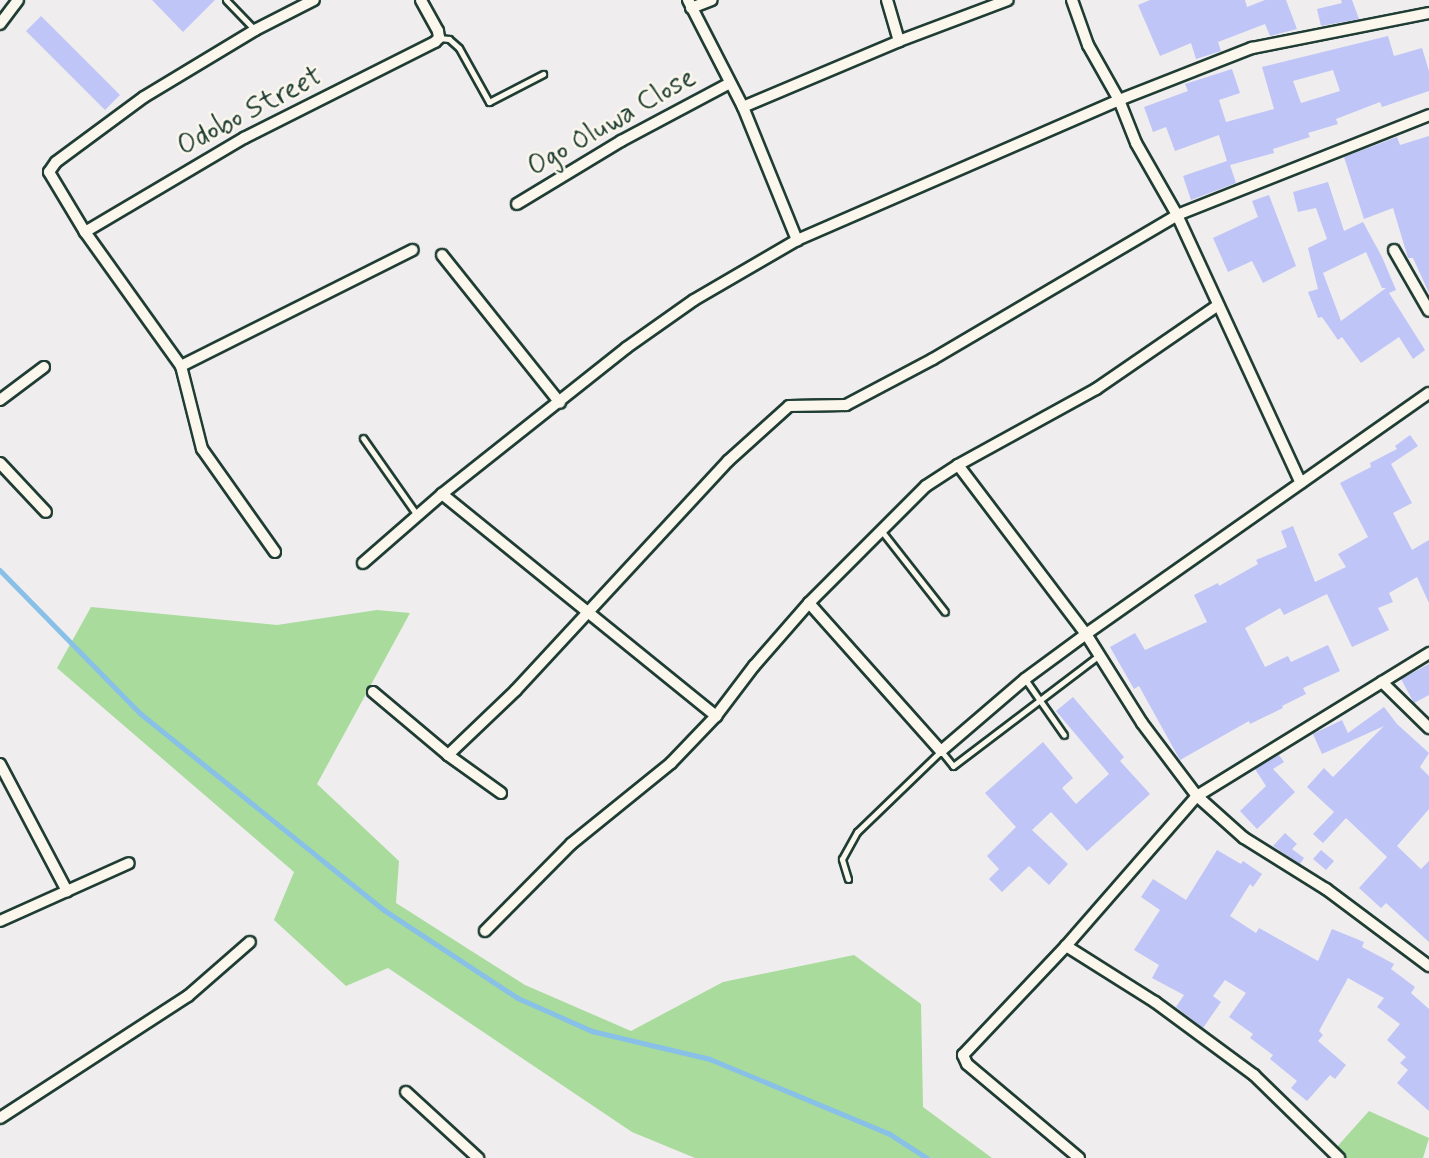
<!DOCTYPE html>
<style>
body{margin:0}
#map{position:relative;width:1429px;height:1158px;overflow:hidden;background:#efedee;font-family:Mynerve,sans-serif}
div>[style]{position:absolute}
[style*='--x']{left:calc(var(--x)*1px);top:calc(var(--y)*1px);width:calc(var(--w)*1px);rotate:calc(var(--a)*1deg)}
.green>*{inset:0;background:#a8db9c}
.stream>*{height:4.5px;margin:-2.25px;padding:0 2.25px;transform-origin:2.25px;border-radius:2.25px;background:#88c0e7}
.building>*{inset:0;background:#bfc5f7}
.roads{filter:drop-shadow(2px 0 #1f3d34) drop-shadow(-2px 0 #1f3d34) drop-shadow(0 2px #1f3d34) drop-shadow(0 -2px #1f3d34)}
.lane>*{height:5px;margin:-2.5px;padding:0 2.5px;transform-origin:2.5px;border-radius:2.5px;background:#fbf7ec}
.street>*{height:10px;margin:-5px;padding:0 5px;transform-origin:5px;border-radius:5px;background:#fbf7ec}
span{translate:-50% -50%;white-space:nowrap;text-align:center;line-height:1.15;-webkit-text-stroke:5px #fbf7ec;paint-order:stroke}
.street-label{font-size:28px;color:#1f3d34}
</style>
<div id="map">
<div class="green">
<i style="clip-path:polygon(91px 607px,277px 625px,377px 610px,410px 613px,317px 784px,399px 861px,396px 903px,525px 985px,631px 1031px,723px 982px,854px 955px,921px 1004px,923px 1107px,992px 1158px,695px 1158px,632px 1132px,388px 968px,346px 986px,274px 920px,294px 872px,57px 668px)"></i>
<i style="clip-path:polygon(1369px 1111px,1429px 1138px,1423px 1158px,1327px 1158px)"></i>
</div>
<div class="stream">
<i style="--x:0;--y:570;--w:200;--a:45.6"></i>
<i style="--x:140;--y:713;--w:314;--a:38.9"></i>
<i style="--x:384;--y:910;--w:160;--a:33.3"></i>
<i style="--x:518;--y:998;--w:81;--a:24"></i>
<i style="--x:592;--y:1031;--w:121;--a:13.3"></i>
<i style="--x:710;--y:1059;--w:195;--a:22.6"></i>
<i style="--x:890;--y:1134;--w:44;--a:33"></i>
</div>
<div class="building">
<i style="clip-path:polygon(152px 0,215px 0,183px 32px)"></i>
<i style="clip-path:polygon(1150px 0,1245px 0,1247px 7px,1265px 0,1286px 0,1297px 29px,1270px 36px,1265px 24px,1218px 42px,1221px 51px,1196px 59px,1191px 43px,1160px 56px,1138px 5px)"></i>
<i style="clip-path:polygon(1341px 0,1352px 0,1359px 19px,1321px 26px,1317px 9px,1342px 3px)"></i>
<i style="clip-path:polygon(41px 16px,120px 95px,105px 110px,26px 31px)"></i>
<i style="clip-path:polygon(evenodd,1388px 36px,1394px 56px,1422px 48px,1429px 71px,1429px 91px,1382px 107px,1380px 102px,1336px 119px,1338px 124px,1308px 133px,1310px 137px,1273px 149px,1274px 153px,1230px 165px,1236px 183px,1191px 200px,1183px 176px,1227px 161px,1219px 135px,1175px 151px,1166px 127px,1153px 132px,1144px 107px,1188px 91px,1185px 84px,1232px 69px,1240px 93px,1219px 100px,1226px 122px,1274px 109px,1262px 67px,1388px 36px,1333px 70px,1340px 91px,1301px 103px,1293px 81px,1333px 70px)"></i>
<i style="clip-path:polygon(1429px 136px,1429px 293px,1413px 258px,1408px 258px,1393px 208px,1364px 219px,1344px 157px,1397px 137px,1400px 145px)"></i>
<i style="clip-path:polygon(evenodd,1328px 182px,1344px 231px,1363px 222px,1382px 257px,1396px 290px,1389px 293px,1425px 350px,1413px 359px,1399px 337px,1361px 363px,1342px 337px,1338px 340px,1322px 317px,1318px 318px,1308px 292px,1318px 289px,1308px 248px,1327px 239px,1316px 208px,1298px 212px,1293px 192px,1328px 182px,1366px 252px,1382px 288px,1386px 288px,1341px 321px,1323px 273px,1366px 252px)"></i>
<i style="clip-path:polygon(1269px 195px,1296px 266px,1263px 283px,1252px 261px,1228px 272px,1213px 238px,1258px 217px,1252px 201px)"></i>
<i style="clip-path:polygon(1410px 435px,1418px 446px,1391px 464px,1412px 503px,1393px 513px,1412px 550px,1429px 540px,1429px 603px,1417px 577px,1389px 593px,1393px 602px,1378px 608px,1389px 630px,1352px 647px,1327px 594px,1284px 615px,1280px 608px,1245px 628px,1265px 667px,1288px 656px,1291px 662px,1328px 645px,1340px 671px,1303px 688px,1306px 694px,1282px 706px,1283px 708px,1250px 724px,1249px 721px,1180px 760px,1139px 686px,1134px 689px,1110px 647px,1135px 633px,1145px 650px,1207px 622px,1194px 595px,1218px 583px,1219px 586px,1258px 564px,1256px 560px,1287px 547px,1281px 531px,1293px 526px,1315px 582px,1346px 567px,1338px 554px,1368px 537px,1340px 483px,1371px 467px,1370px 463px,1397px 449px,1395px 446px)"></i>
<i style="clip-path:polygon(1429px 664px,1429px 695px,1414px 703px,1401px 679px)"></i>
<i style="clip-path:polygon(1073px 697px,1124px 757px,1120px 761px,1150px 794px,1087px 851px,1051px 812px,1032px 830px,1068px 864px,1049px 885px,1029px 866px,1002px 892px,989px 879px,999px 869px,987px 856px,1016px 827px,985px 793px,1043px 742px,1073px 778px,1062px 788px,1076px 804px,1109px 774px,1056px 711px)"></i>
<i style="clip-path:polygon(1384px 707px,1397px 724px,1429px 753px,1420px 767px,1429px 776px,1429px 809px,1397px 846px,1421px 869px,1429px 861px,1429px 942px,1386px 903px,1381px 908px,1359px 888px,1387px 857px,1346px 818px,1323px 843px,1313px 834px,1334px 812px,1307px 787px,1324px 768px,1333px 777px,1384px 726px,1322px 754px,1313px 734px,1342px 720px,1348px 733px)"></i>
<i style="clip-path:polygon(1279px 755px,1284px 762px,1273px 769px,1295px 792px,1257px 829px,1240px 811px,1266px 786px,1255px 769px)"></i>
<i style="clip-path:polygon(1285px 833px,1297px 844px,1292px 849px,1304px 858px,1300px 864px,1273px 846px)"></i>
<i style="clip-path:polygon(1217px 850px,1241px 864px,1243px 861px,1262px 874px,1253px 887px,1250px 884px,1230px 916px,1256px 933px,1259px 928px,1318px 961px,1332px 929px,1364px 942px,1362px 947px,1394px 964px,1391px 969px,1415px 987px,1411px 993px,1429px 1009px,1429px 1111px,1397px 1083px,1408px 1070px,1400px 1063px,1406px 1057px,1387px 1040px,1400px 1024px,1377px 1007px,1384px 998px,1348px 978px,1319px 1031px,1323px 1035px,1318px 1041px,1346px 1065px,1335px 1079px,1330px 1075px,1307px 1101px,1291px 1088px,1297px 1081px,1270px 1059px,1273px 1055px,1250px 1038px,1253px 1034px,1229px 1017px,1246px 993px,1225px 980px,1213px 996px,1221px 1002px,1203px 1028px,1176px 1007px,1184px 995px,1152px 978px,1159px 965px,1134px 950px,1160px 910px,1141px 897px,1153px 879px,1186px 900px)"></i>
<i style="clip-path:polygon(1321px 850px,1334px 861px,1326px 870px,1313px 859px)"></i>
</div>
<div class="roads">
<div class="lane">
<i style="--x:226;--y:0;--w:42;--a:46"></i>
<i style="--x:439;--y:38;--w:10;--a:6"></i>
<i style="--x:449;--y:39;--w:13;--a:42"></i>
<i style="--x:459;--y:48;--w:62;--a:60.9"></i>
<i style="--x:489;--y:102;--w:61;--a:-27.4"></i>
<i style="--x:363;--y:438;--w:94;--a:55"></i>
<i style="--x:880;--y:529;--w:105;--a:51.9"></i>
<i style="--x:1025;--y:679;--w:68;--a:55.1"></i>
<i style="--x:848;--y:879;--w:21;--a:-107"></i>
<i style="--x:842;--y:859;--w:31;--a:-61"></i>
<i style="--x:857;--y:832;--w:117;--a:-44"></i>
<i style="--x:941;--y:751;--w:19;--a:51"></i>
<i style="--x:953;--y:766;--w:182;--a:-37.2"></i>
</div>
<div class="street">
<i style="--x:688;--y:0;--w:120;--a:62.8"></i>
<i style="--x:743;--y:107;--w:144;--a:67.9"></i>
<i style="--x:887;--y:0;--w:43;--a:73.7"></i>
<i style="--x:1072;--y:0;--w:48;--a:70.4"></i>
<i style="--x:1088;--y:45;--w:63;--a:60.6"></i>
<i style="--x:1119;--y:100;--w:46;--a:68.4"></i>
<i style="--x:1136;--y:143;--w:83;--a:60.3"></i>
<i style="--x:1177;--y:215;--w:295;--a:65.2"></i>
<i style="--x:691;--y:8;--w:22;--a:-21"></i>
<i style="--x:0;--y:24;--w:30;--a:-53"></i>
<i style="--x:743;--y:107;--w:169;--a:-22.9"></i>
<i style="--x:899;--y:41;--w:116;--a:-20.6"></i>
<i style="--x:517;--y:204;--w:122;--a:-31.2"></i>
<i style="--x:621;--y:141;--w:123;--a:-28"></i>
<i style="--x:85;--y:232;--w:185;--a:-30.6"></i>
<i style="--x:244;--y:138;--w:214;--a:-26.7"></i>
<i style="--x:435;--y:42;--w:6;--a:-45"></i>
<i style="--x:439;--y:38;--w:7;--a:-98"></i>
<i style="--x:438;--y:31;--w:35;--a:-119"></i>
<i style="--x:1394;--y:250;--w:70;--a:60.2"></i>
<i style="--x:442;--y:255;--w:189;--a:51.4"></i>
<i style="--x:181;--y:366;--w:259;--a:-26.6"></i>
<i style="--x:0;--y:400;--w:55;--a:-36.9"></i>
<i style="--x:0;--y:463;--w:67;--a:46.8"></i>
<i style="--x:958;--y:465;--w:212;--a:52.9"></i>
<i style="--x:1086;--y:634;--w:105;--a:57.8"></i>
<i style="--x:1142;--y:723;--w:91;--a:53"></i>
<i style="--x:1197;--y:796;--w:63;--a:41.8"></i>
<i style="--x:1244;--y:838;--w:97;--a:31.9"></i>
<i style="--x:1326;--y:889;--w:129;--a:36.8"></i>
<i style="--x:442;--y:494;--w:353;--a:39"></i>
<i style="--x:275;--y:552;--w:126;--a:-125.3"></i>
<i style="--x:202;--y:449;--w:86;--a:-104.2"></i>
<i style="--x:181;--y:366;--w:165;--a:-125.6"></i>
<i style="--x:85;--y:232;--w:70;--a:-121"></i>
<i style="--x:49;--y:172;--w:12;--a:-55"></i>
<i style="--x:56;--y:162;--w:109;--a:-36.5"></i>
<i style="--x:144;--y:97;--w:130;--a:-31.1"></i>
<i style="--x:255;--y:30;--w:66;--a:-27"></i>
<i style="--x:363;--y:563;--w:105;--a:-41.1"></i>
<i style="--x:442;--y:494;--w:235;--a:-38.4"></i>
<i style="--x:626;--y:348;--w:83;--a:-35.2"></i>
<i style="--x:694;--y:300;--w:119;--a:-30.2"></i>
<i style="--x:797;--y:240;--w:351;--a:-23.5"></i>
<i style="--x:1119;--y:100;--w:143;--a:-21.4"></i>
<i style="--x:1252;--y:48;--w:180;--a:-11.2"></i>
<i style="--x:809;--y:603;--w:198;--a:48.3"></i>
<i style="--x:941;--y:751;--w:111;--a:-40.6"></i>
<i style="--x:1025;--y:679;--w:76;--a:-36.4"></i>
<i style="--x:1086;--y:634;--w:419;--a:-35.1"></i>
<i style="--x:1382;--y:682;--w:66;--a:44.4"></i>
<i style="--x:373;--y:692;--w:98;--a:40"></i>
<i style="--x:0;--y:764;--w:144;--a:62.2"></i>
<i style="--x:501;--y:793;--w:65;--a:-144.4"></i>
<i style="--x:448;--y:755;--w:94;--a:-43.7"></i>
<i style="--x:516;--y:690;--w:312;--a:-47.2"></i>
<i style="--x:728;--y:461;--w:82;--a:-42"></i>
<i style="--x:789;--y:406;--w:57;--a:-1"></i>
<i style="--x:846;--y:405;--w:98;--a:-27.9"></i>
<i style="--x:933;--y:359;--w:283;--a:-30.5"></i>
<i style="--x:1177;--y:215;--w:271;--a:-21.6"></i>
<i style="--x:0;--y:921;--w:141;--a:-24.2"></i>
<i style="--x:485;--y:931;--w:122;--a:-45.3"></i>
<i style="--x:571;--y:844;--w:129;--a:-39"></i>
<i style="--x:671;--y:763;--w:65;--a:-46.2"></i>
<i style="--x:716;--y:716;--w:63;--a:-52.8"></i>
<i style="--x:754;--y:666;--w:84;--a:-48.9"></i>
<i style="--x:809;--y:603;--w:165;--a:-45"></i>
<i style="--x:926;--y:486;--w:38;--a:-33"></i>
<i style="--x:958;--y:465;--w:158;--a:-28.8"></i>
<i style="--x:1096;--y:389;--w:148;--a:-34.5"></i>
<i style="--x:1066;--y:946;--w:105;--a:32.2"></i>
<i style="--x:1155;--y:1002;--w:123;--a:36.4"></i>
<i style="--x:1254;--y:1075;--w:119;--a:44.3"></i>
<i style="--x:406;--y:1092;--w:98;--a:42.5"></i>
<i style="--x:0;--y:1118;--w:224;--a:-33"></i>
<i style="--x:188;--y:996;--w:82;--a:-41.1"></i>
<i style="--x:1079;--y:1158;--w:146;--a:-140"></i>
<i style="--x:967;--y:1064;--w:10;--a:-114"></i>
<i style="--x:963;--y:1055;--w:150;--a:-46.6"></i>
<i style="--x:1066;--y:946;--w:199;--a:-48.9"></i>
<i style="--x:1197;--y:796;--w:273;--a:-31.6"></i>
</div>
</div>
<div class="street-label">
<span style="left:250px;top:112px;rotate:-28deg">Odobo Street</span>
<span style="left:612px;top:123px;rotate:-30deg">Ogo Oluwa Close</span>
</div>
</div>
